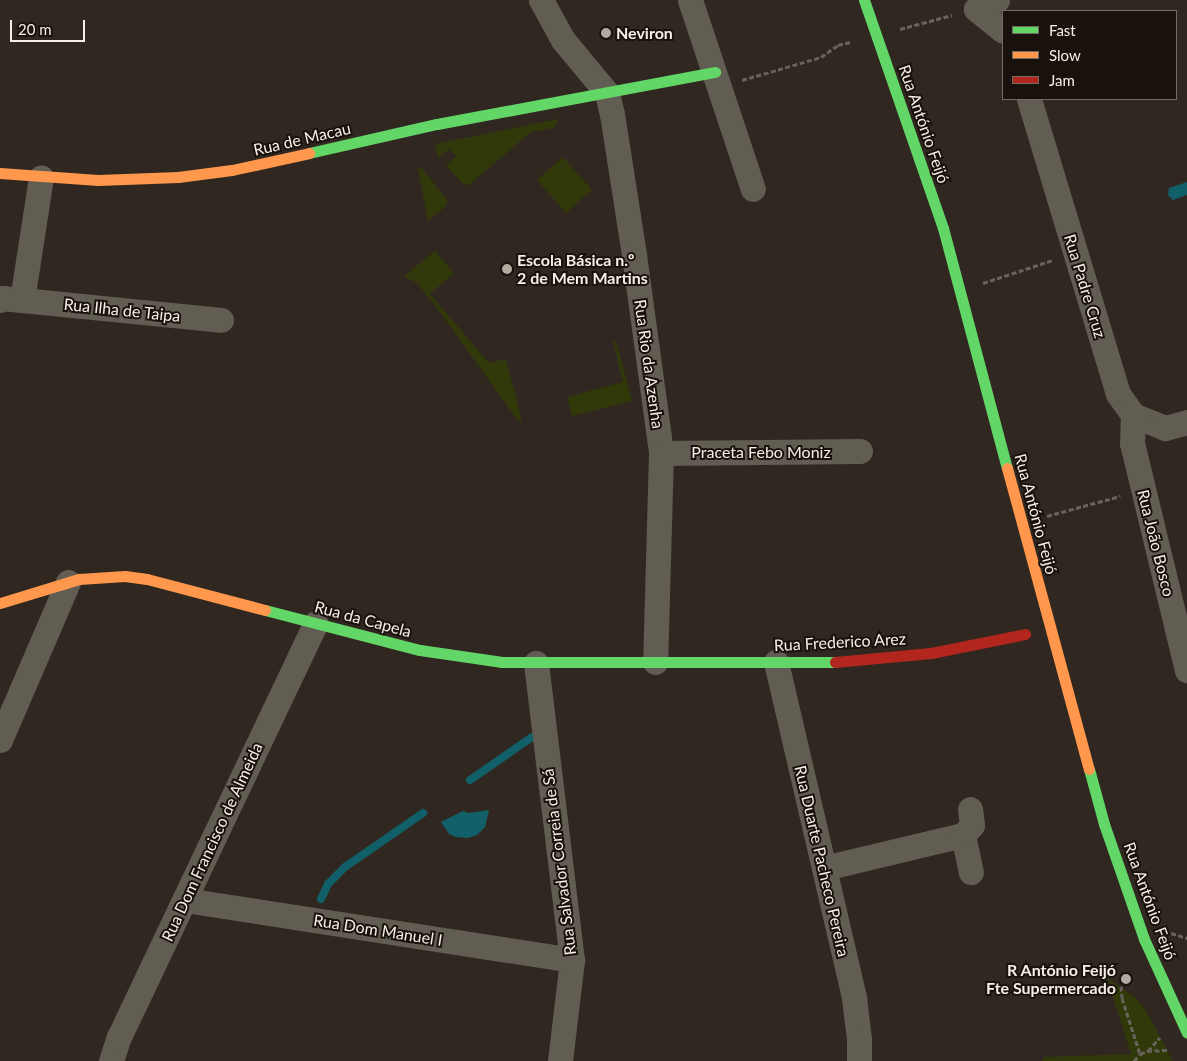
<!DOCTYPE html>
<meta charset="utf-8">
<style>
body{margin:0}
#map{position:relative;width:1187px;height:1061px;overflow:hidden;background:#302820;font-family:Lato,sans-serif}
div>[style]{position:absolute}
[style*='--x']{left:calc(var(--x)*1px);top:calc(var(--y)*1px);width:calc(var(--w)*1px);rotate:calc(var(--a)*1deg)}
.green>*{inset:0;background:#313809}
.water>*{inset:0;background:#115f68}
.stream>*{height:8px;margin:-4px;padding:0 4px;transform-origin:4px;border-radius:4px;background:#115f68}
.path>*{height:3px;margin-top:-1.5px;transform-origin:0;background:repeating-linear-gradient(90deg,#67635c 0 5px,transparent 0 7.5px)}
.street>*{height:25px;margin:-12.5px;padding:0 12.5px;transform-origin:12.5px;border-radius:12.5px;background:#625d53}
.fast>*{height:11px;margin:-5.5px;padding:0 5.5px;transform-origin:5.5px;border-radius:5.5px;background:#63d668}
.slow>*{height:11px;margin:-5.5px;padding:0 5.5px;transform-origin:5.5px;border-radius:5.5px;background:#ff974d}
.jam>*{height:11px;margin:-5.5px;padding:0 5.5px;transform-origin:5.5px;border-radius:5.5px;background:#b3261e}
.dots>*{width:14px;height:14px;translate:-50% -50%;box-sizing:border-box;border:2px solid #19120c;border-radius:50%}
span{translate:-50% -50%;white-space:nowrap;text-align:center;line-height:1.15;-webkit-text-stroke:4px #19120c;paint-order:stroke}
.poi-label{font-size:16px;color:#f8eee5;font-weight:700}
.left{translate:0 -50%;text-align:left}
.right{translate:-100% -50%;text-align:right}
.street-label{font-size:16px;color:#f8eee5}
.legend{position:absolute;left:1002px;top:10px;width:175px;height:90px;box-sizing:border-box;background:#19120c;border:1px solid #726a63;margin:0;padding:6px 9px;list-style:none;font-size:15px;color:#f8eee5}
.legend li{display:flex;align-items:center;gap:10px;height:25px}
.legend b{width:25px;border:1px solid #726a63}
.scale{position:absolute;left:10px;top:20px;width:75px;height:22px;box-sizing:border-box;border:2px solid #f8eee5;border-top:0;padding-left:6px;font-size:15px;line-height:18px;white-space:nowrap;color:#f8eee5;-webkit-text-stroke:4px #19120c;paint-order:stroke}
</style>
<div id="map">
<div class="green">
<i style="clip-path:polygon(559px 119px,554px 128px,531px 132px,469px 185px,463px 184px,446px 165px,456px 157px,449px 149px,438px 158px,435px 144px)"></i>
<i style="clip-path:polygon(563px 157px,592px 190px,566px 213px,537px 180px)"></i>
<i style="clip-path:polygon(421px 167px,447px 200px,447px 205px,428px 221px,418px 168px)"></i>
<i style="clip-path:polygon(435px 251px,454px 273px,430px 294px,489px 363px,506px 359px,522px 421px,519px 422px,437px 308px,417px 283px,404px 276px)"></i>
<i style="clip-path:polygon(613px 341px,616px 341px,632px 401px,572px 416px,567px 397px,623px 382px)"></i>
<i style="clip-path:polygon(1107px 978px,1135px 997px,1145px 1009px,1173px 1061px,1043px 1061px,1043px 1057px,1131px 1054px)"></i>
</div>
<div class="water">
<i style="clip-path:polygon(1187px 182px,1187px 195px,1173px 200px,1168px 195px,1169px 188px)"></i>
<i style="clip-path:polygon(489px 810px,485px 827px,477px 835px,468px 838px,456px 837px,449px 834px,441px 822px,463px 811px,468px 813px)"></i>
</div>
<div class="stream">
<i style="--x:470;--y:780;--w:75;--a:-34.7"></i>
<i style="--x:321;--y:899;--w:17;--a:-65"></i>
<i style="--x:328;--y:884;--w:24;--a:-45"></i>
<i style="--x:345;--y:867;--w:95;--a:-34.7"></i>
</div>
<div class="path">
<i style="--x:900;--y:29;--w:54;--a:-15.1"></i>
<i style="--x:742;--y:80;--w:82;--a:-16.2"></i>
<i style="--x:821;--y:57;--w:21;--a:-35"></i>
<i style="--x:838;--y:45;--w:13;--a:-13"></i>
<i style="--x:983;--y:283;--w:74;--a:-18.2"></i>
<i style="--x:1047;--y:516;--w:76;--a:-15.3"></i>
<i style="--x:1171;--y:933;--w:17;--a:17"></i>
<i style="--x:1121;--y:986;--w:12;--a:85"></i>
<i style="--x:1122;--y:998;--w:59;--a:72.2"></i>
<i style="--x:1148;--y:1051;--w:18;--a:-49"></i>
<i style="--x:1134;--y:1061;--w:9;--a:-49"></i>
<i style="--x:1140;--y:1054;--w:8;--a:-23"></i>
<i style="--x:1147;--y:1051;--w:22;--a:-3"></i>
</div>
<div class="street">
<i style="--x:541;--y:0;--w:46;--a:61.2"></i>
<i style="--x:563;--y:40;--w:69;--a:50.3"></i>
<i style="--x:607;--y:93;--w:22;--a:77"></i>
<i style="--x:612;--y:114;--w:143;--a:81.1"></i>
<i style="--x:634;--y:255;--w:200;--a:82.2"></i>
<i style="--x:661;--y:453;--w:209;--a:91.6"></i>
<i style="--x:690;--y:0;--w:199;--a:71.6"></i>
<i style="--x:997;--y:0;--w:23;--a:157"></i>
<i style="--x:976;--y:9;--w:35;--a:39"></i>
<i style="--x:1029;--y:99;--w:308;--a:73.2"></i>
<i style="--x:1118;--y:394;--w:26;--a:54"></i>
<i style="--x:1133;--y:415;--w:35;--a:22"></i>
<i style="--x:1165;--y:428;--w:23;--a:-15"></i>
<i style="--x:0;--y:300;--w:3;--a:-45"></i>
<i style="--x:2;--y:298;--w:20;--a:6"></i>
<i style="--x:22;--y:300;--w:124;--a:-81.2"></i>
<i style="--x:22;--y:300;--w:200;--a:5.7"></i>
<i style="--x:1133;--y:415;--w:28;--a:92"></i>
<i style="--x:1132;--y:443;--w:234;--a:76.4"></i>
<i style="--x:661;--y:453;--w:199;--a:-0.6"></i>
<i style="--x:776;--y:662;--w:345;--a:76.9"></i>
<i style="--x:854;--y:998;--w:41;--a:83"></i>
<i style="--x:859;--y:1039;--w:22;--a:90"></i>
<i style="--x:536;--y:663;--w:299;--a:83.1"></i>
<i style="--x:572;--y:960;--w:102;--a:96.8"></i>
<i style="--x:0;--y:740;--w:172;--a:-66.7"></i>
<i style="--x:963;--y:835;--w:38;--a:78"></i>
<i style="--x:824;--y:868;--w:143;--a:-13.4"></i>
<i style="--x:963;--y:835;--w:13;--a:-48"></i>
<i style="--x:972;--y:825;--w:16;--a:-97"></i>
<i style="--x:185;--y:900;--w:392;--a:8.8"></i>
<i style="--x:111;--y:1061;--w:25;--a:-72"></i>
<i style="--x:119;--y:1037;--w:458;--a:-64.6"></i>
</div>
<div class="fast">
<i style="--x:864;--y:0;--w:241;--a:70.9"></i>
<i style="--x:943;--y:228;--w:248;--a:75.1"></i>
<i style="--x:309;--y:153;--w:131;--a:-12.8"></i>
<i style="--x:437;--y:124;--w:283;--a:-10.6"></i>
<i style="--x:265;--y:610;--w:160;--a:14.5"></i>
<i style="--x:420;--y:650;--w:83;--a:8.3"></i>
<i style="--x:502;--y:662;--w:333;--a:0"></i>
<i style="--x:1089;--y:769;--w:57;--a:74.7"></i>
<i style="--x:1104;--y:824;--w:122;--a:70.8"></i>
<i style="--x:1144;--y:939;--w:103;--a:65.4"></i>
</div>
<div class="slow">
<i style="--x:0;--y:173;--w:98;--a:4.1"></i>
<i style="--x:98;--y:180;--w:80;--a:-2.1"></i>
<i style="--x:178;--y:177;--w:54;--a:-7.4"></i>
<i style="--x:232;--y:170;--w:79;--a:-12.4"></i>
<i style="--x:1007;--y:468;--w:312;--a:74.8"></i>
<i style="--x:0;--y:603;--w:83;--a:-16.9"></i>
<i style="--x:79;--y:579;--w:46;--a:-3.7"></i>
<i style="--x:125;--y:576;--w:22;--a:8"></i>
<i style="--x:147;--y:579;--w:122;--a:14.7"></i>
</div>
<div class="jam">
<i style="--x:835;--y:662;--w:96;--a:-5.4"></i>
<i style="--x:931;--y:653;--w:96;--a:-11.4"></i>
</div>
<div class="dots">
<i style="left:606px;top:33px;background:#b2a9a0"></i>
<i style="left:507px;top:269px;background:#b2a9a0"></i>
<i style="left:1126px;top:979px;background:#b2a9a0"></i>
</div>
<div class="poi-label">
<span class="left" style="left:616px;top:33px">Neviron</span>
<span class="left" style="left:517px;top:269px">Escola Básica n.º<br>2 de Mem Martins</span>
<span class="right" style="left:1116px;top:979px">R António Feijó<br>Fte Supermercado</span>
</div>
<div class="street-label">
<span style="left:924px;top:124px;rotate:71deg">Rua António Feijó</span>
<span style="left:302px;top:139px;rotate:-13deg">Rua de Macau</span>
<span style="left:1085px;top:286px;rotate:73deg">Rua Padre Cruz</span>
<span style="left:122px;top:310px;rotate:6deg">Rua Ilha de Taipa</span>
<span style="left:649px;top:364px;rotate:82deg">Rua Rio da Azenha</span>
<span style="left:761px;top:452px">Praceta Febo Moniz</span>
<span style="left:1036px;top:514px;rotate:75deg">Rua António Feijó</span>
<span style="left:1156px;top:543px;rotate:76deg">Rua João Bosco</span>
<span style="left:363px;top:619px;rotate:15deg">Rua da Capela</span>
<span style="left:840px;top:642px;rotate:-3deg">Rua Frederico Arez</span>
<span style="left:212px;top:842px;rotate:-65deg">Rua Dom Francisco de Almeida</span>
<span style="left:822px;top:861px;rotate:77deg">Rua Duarte Pacheco Pereira</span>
<span style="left:559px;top:862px;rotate:-97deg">Rua Salvador Correia de Sá</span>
<span style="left:1150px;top:901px;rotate:70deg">Rua António Feijó</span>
<span style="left:378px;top:930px;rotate:9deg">Rua Dom Manuel I</span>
</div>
<ul class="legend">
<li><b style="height:6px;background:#63d668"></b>Fast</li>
<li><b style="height:6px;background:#ff974d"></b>Slow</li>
<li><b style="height:6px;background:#b3261e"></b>Jam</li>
</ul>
<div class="scale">20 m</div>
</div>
